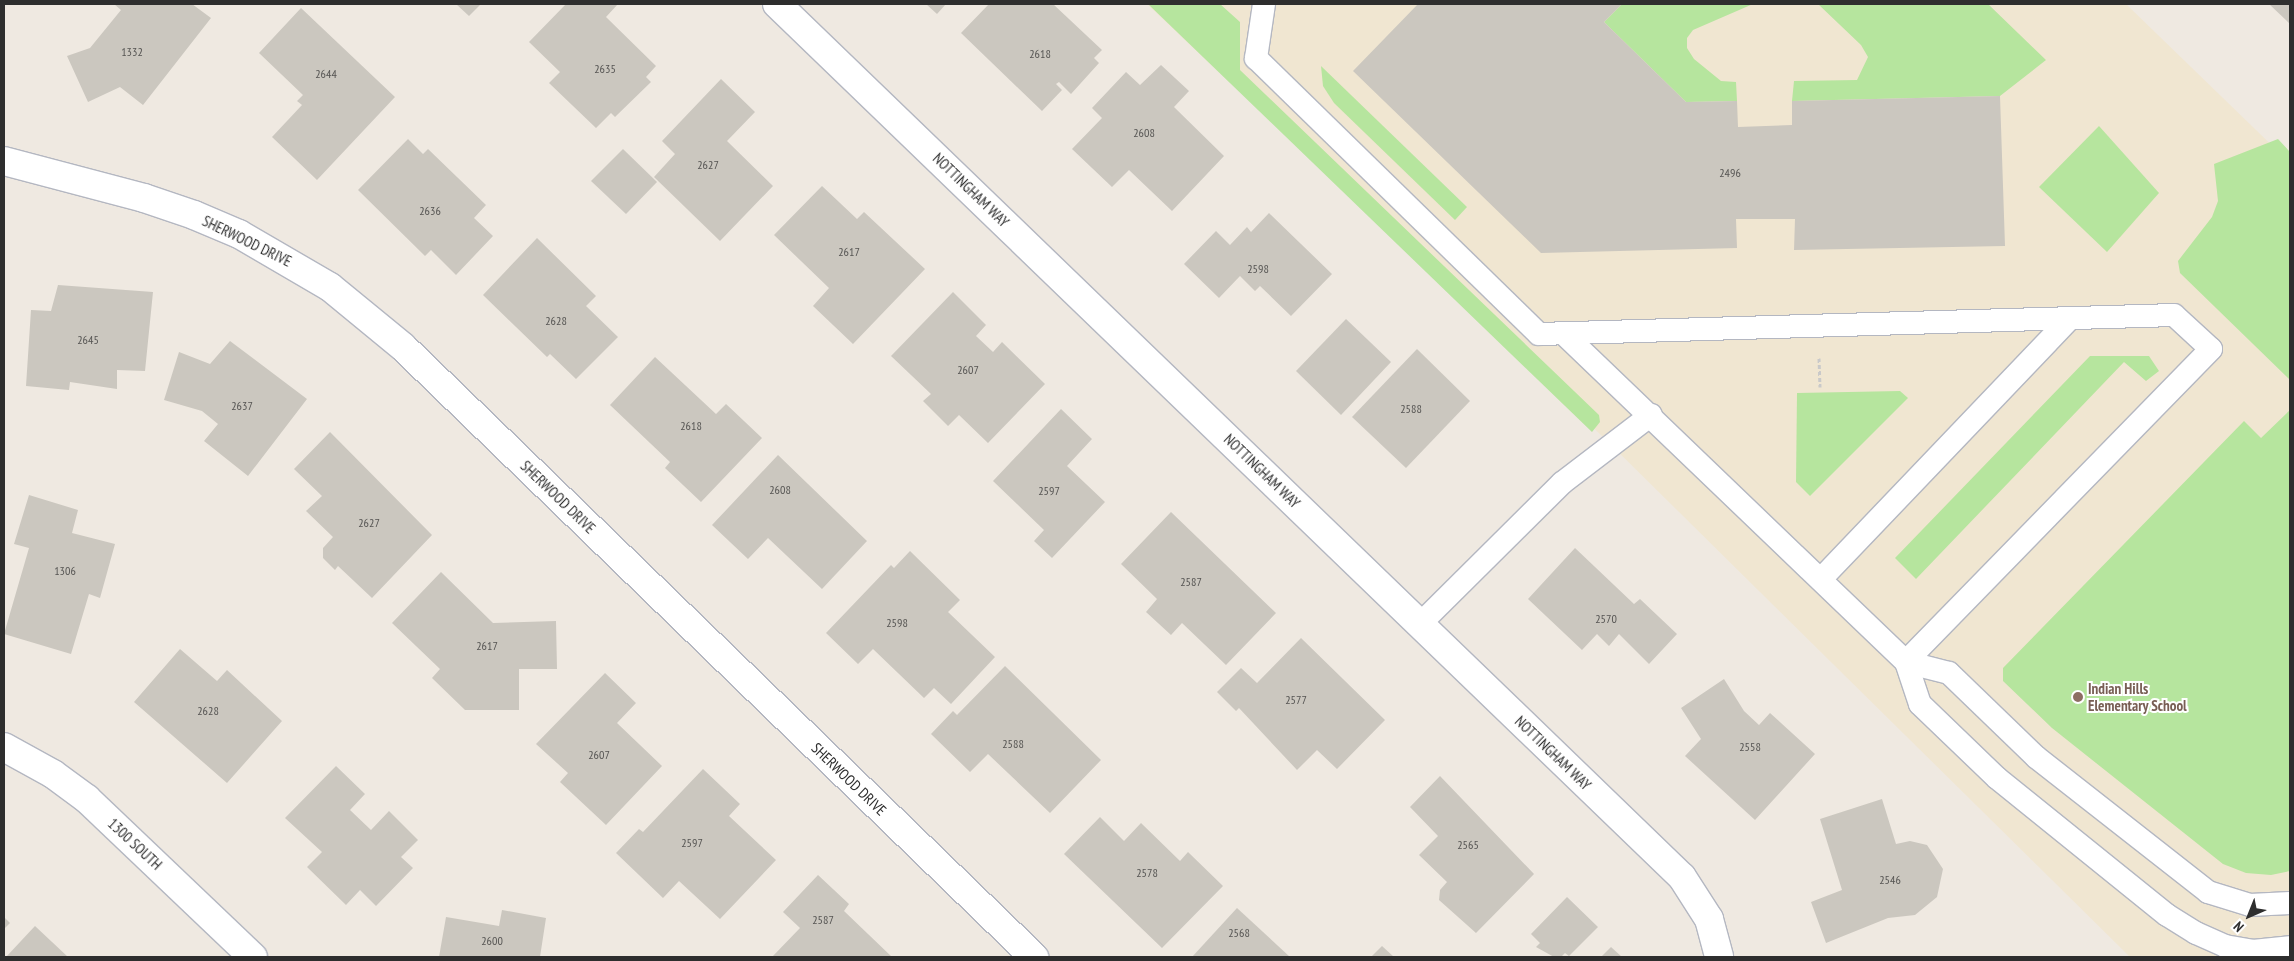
<!DOCTYPE html>
<style>
body{margin:0}
#map{position:relative;width:2294px;height:961px;overflow:hidden;background:#efe9e1;font-family:"PT Sans Narrow",sans-serif}
div>[style]{position:absolute}
[style*='--x']{left:calc(var(--x)*1px);top:calc(var(--y)*1px);width:calc(var(--w)*1px);rotate:calc(var(--a)*1deg)}
.education>*{inset:0;background:#f0e6d1}
.green>*{inset:0;background:#b6e59e}
.building>*{inset:0;background:#cbc7bf}
.path>*{height:3px;margin-top:-1.5px;transform-origin:0;background:repeating-linear-gradient(90deg,#c9c9c9 0 4px,transparent 0 6.5px)}
.roads{filter:drop-shadow(1px 0 #b4b7c1) drop-shadow(-1px 0 #b4b7c1) drop-shadow(0 1px #b4b7c1) drop-shadow(0 -1px #b4b7c1)}
.service>*{height:22px;margin:-11px;padding:0 11px;transform-origin:11px;border-radius:11px;background:#fff}
.minor>*{height:28px;margin:-14px;padding:0 14px;transform-origin:14px;border-radius:14px;background:#fff}
.dots>*{width:14px;height:14px;translate:-50% -50%;box-sizing:border-box;border:2px solid #fff;border-radius:50%}
span{translate:-50% -50%;white-space:nowrap;text-align:center;line-height:1.15;-webkit-text-stroke:4px #fff;paint-order:stroke}
.number-label{font-size:12px;color:#555452}
.number-label span{-webkit-text-stroke-width:0}
.street-label{font-size:15px;color:#2e2e2e}
.education-label{font-size:15px;color:#785e54;font-weight:700}
.left{translate:0 -50%;text-align:left}
.frame{position:absolute;inset:0;border:5px solid #2e2e2e;pointer-events:none}
.north{position:absolute;left:2224px;top:891px;width:50px;height:50px;-webkit-text-stroke:4px #fff;paint-order:stroke;rotate:224deg;font-size:14px;font-weight:700;line-height:20px;text-align:center;color:#2e2e2e}
.north::after{content:'';display:block;margin:auto;width:18px;height:22px;background:#2e2e2e;clip-path:polygon(50% 0,100% 100%,50% 72%,0 100%)}
</style>
<div id="map">
<div class="education">
<i style="clip-path:polygon(1147px 4px,2126px 4px,2290px 163px,2290px 957px,2130px 957px,1603px 437px)"></i>
</div>
<div class="green">
<i style="clip-path:polygon(1148px 4px,1220px 4px,1240px 22px,1240px 70px,1599px 415px,1600px 422px,1592px 432px)"></i>
<i style="clip-path:polygon(1622px 4px,1753px 4px,1693px 30px,1687px 38px,1687px 48px,1694px 59px,1721px 81px,1736px 82px,1737px 101px,1686px 102px,1604px 22px)"></i>
<i style="clip-path:polygon(1818px 4px,1988px 4px,2046px 60px,2000px 96px,1792px 101px,1794px 81px,1857px 80px,1868px 57px,1861px 45px)"></i>
<i style="clip-path:polygon(1321px 66px,1467px 207px,1455px 220px,1334px 103px,1323px 86px)"></i>
<i style="clip-path:polygon(2099px 126px,2159px 193px,2107px 252px,2039px 187px)"></i>
<i style="clip-path:polygon(2278px 139px,2290px 152px,2290px 380px,2180px 273px,2178px 261px,2212px 217px,2218px 201px,2214px 164px)"></i>
<i style="clip-path:polygon(2090px 356px,2149px 356px,2159px 371px,2146px 381px,2124px 362px,1916px 579px,1895px 558px)"></i>
<i style="clip-path:polygon(1900px 391px,1908px 398px,1810px 496px,1796px 482px,1797px 393px)"></i>
<i style="clip-path:polygon(2290px 410px,2290px 871px,2271px 875px,2246px 873px,2223px 864px,2052px 728px,2003px 681px,2003px 668px,2244px 421px,2261px 438px)"></i>
</div>
<div class="building">
<i style="clip-path:polygon(114px 4px,192px 4px,211px 18px,143px 105px,120px 87px,88px 102px,67px 56px,90px 48px,121px 10px)"></i>
<i style="clip-path:polygon(456px 4px,481px 4px,469px 16px)"></i>
<i style="clip-path:polygon(566px 4px,618px 4px,606px 17px,656px 66px,646px 77px,651px 82px,615px 117px,611px 113px,596px 128px,549px 83px,560px 72px,529px 42px)"></i>
<i style="clip-path:polygon(926px 4px,946px 4px,937px 14px)"></i>
<i style="clip-path:polygon(989px 4px,1053px 4px,1102px 50px,1094px 58px,1099px 63px,1071px 94px,1059px 82px,1056px 84px,1062px 90px,1042px 111px,961px 33px)"></i>
<i style="clip-path:polygon(1418px 4px,1622px 4px,1604px 22px,1686px 102px,1737px 101px,1738px 127px,1792px 125px,1792px 101px,2000px 96px,2005px 246px,1794px 250px,1795px 219px,1736px 219px,1737px 248px,1541px 253px,1353px 71px)"></i>
<i style="clip-path:polygon(2269px 4px,2290px 4px,2290px 24px)"></i>
<i style="clip-path:polygon(301px 8px,395px 97px,317px 180px,272px 137px,302px 105px,297px 101px,303px 95px,259px 53px)"></i>
<i style="clip-path:polygon(1161px 65px,1189px 91px,1174px 107px,1224px 156px,1172px 211px,1129px 170px,1112px 187px,1072px 149px,1102px 118px,1092px 108px,1126px 72px,1140px 85px)"></i>
<i style="clip-path:polygon(721px 79px,755px 112px,727px 141px,773px 186px,720px 241px,654px 177px,675px 154px,662px 141px)"></i>
<i style="clip-path:polygon(408px 139px,423px 154px,428px 149px,486px 205px,474px 218px,493px 236px,456px 275px,431px 250px,425px 256px,358px 190px)"></i>
<i style="clip-path:polygon(623px 149px,657px 182px,626px 214px,591px 181px)"></i>
<i style="clip-path:polygon(822px 186px,857px 219px,864px 212px,925px 269px,853px 344px,813px 306px,829px 288px,774px 235px)"></i>
<i style="clip-path:polygon(1269px 213px,1332px 274px,1291px 316px,1260px 286px,1255px 291px,1240px 276px,1219px 298px,1184px 264px,1216px 231px,1230px 245px,1247px 227px,1251px 232px)"></i>
<i style="clip-path:polygon(537px 238px,596px 296px,586px 306px,618px 337px,576px 379px,550px 354px,547px 357px,483px 295px)"></i>
<i style="clip-path:polygon(58px 285px,153px 292px,145px 371px,117px 370px,117px 389px,70px 382px,69px 390px,26px 386px,31px 310px,51px 311px)"></i>
<i style="clip-path:polygon(953px 292px,986px 325px,976px 336px,993px 352px,1002px 342px,1045px 384px,988px 443px,959px 415px,948px 426px,923px 401px,931px 394px,891px 356px)"></i>
<i style="clip-path:polygon(1346px 319px,1391px 362px,1341px 415px,1296px 371px)"></i>
<i style="clip-path:polygon(230px 341px,307px 399px,248px 476px,204px 441px,218px 424px,202px 411px,164px 400px,179px 352px,210px 364px)"></i>
<i style="clip-path:polygon(1417px 349px,1470px 401px,1406px 468px,1352px 417px)"></i>
<i style="clip-path:polygon(655px 357px,716px 414px,726px 404px,762px 438px,701px 502px,665px 468px,670px 462px,610px 405px)"></i>
<i style="clip-path:polygon(1061px 409px,1092px 439px,1067px 466px,1105px 502px,1052px 558px,1034px 541px,1044px 530px,993px 481px)"></i>
<i style="clip-path:polygon(330px 432px,432px 535px,372px 598px,338px 566px,335px 570px,323px 558px,323px 548px,333px 537px,306px 511px,322px 496px,294px 469px)"></i>
<i style="clip-path:polygon(778px 455px,867px 541px,822px 589px,768px 538px,748px 559px,712px 525px)"></i>
<i style="clip-path:polygon(29px 495px,78px 510px,72px 533px,115px 544px,100px 598px,89px 594px,71px 654px,4px 634px,29px 548px,14px 544px)"></i>
<i style="clip-path:polygon(1171px 512px,1276px 613px,1226px 665px,1182px 623px,1171px 635px,1146px 612px,1157px 599px,1121px 564px)"></i>
<i style="clip-path:polygon(1575px 548px,1634px 604px,1640px 599px,1677px 634px,1649px 664px,1619px 634px,1609px 646px,1597px 634px,1582px 650px,1528px 599px)"></i>
<i style="clip-path:polygon(910px 551px,960px 600px,948px 612px,995px 657px,951px 704px,934px 688px,924px 698px,873px 649px,858px 664px,826px 633px,891px 565px,894px 568px)"></i>
<i style="clip-path:polygon(441px 572px,493px 623px,556px 621px,557px 669px,519px 669px,519px 710px,465px 710px,432px 678px,440px 669px,392px 623px)"></i>
<i style="clip-path:polygon(1301px 638px,1385px 720px,1337px 769px,1317px 750px,1297px 770px,1239px 708px,1236px 711px,1217px 692px,1241px 668px,1257px 683px)"></i>
<i style="clip-path:polygon(180px 649px,217px 681px,227px 670px,282px 721px,227px 783px,134px 702px)"></i>
<i style="clip-path:polygon(1005px 666px,1101px 760px,1050px 813px,988px 754px,970px 772px,931px 734px,953px 711px,957px 715px)"></i>
<i style="clip-path:polygon(605px 673px,636px 703px,617px 723px,662px 766px,606px 825px,560px 782px,568px 773px,536px 744px)"></i>
<i style="clip-path:polygon(1724px 679px,1744px 711px,1759px 725px,1770px 713px,1815px 754px,1755px 820px,1685px 756px,1701px 739px,1681px 708px)"></i>
<i style="clip-path:polygon(336px 766px,365px 794px,350px 810px,371px 830px,389px 811px,418px 840px,401px 857px,413px 868px,376px 906px,360px 890px,346px 905px,307px 867px,322px 852px,285px 818px)"></i>
<i style="clip-path:polygon(703px 769px,740px 804px,729px 816px,776px 860px,720px 919px,679px 881px,663px 898px,616px 853px,639px 829px,643px 832px)"></i>
<i style="clip-path:polygon(1440px 776px,1534px 874px,1476px 933px,1439px 900px,1440px 890px,1447px 882px,1419px 855px,1438px 836px,1410px 807px)"></i>
<i style="clip-path:polygon(1882px 799px,1896px 844px,1910px 841px,1927px 845px,1943px 869px,1937px 897px,1915px 915px,1888px 918px,1826px 943px,1811px 902px,1842px 890px,1820px 819px)"></i>
<i style="clip-path:polygon(1100px 817px,1124px 841px,1141px 823px,1180px 861px,1188px 852px,1223px 886px,1162px 948px,1064px 854px)"></i>
<i style="clip-path:polygon(818px 875px,849px 904px,844px 911px,892px 957px,772px 957px,800px 928px,783px 912px)"></i>
<i style="clip-path:polygon(1567px 897px,1598px 927px,1569px 956px,1565px 953px,1561px 957px,1554px 957px,1536px 947px,1540px 943px,1531px 934px)"></i>
<i style="clip-path:polygon(1237px 908px,1290px 957px,1192px 957px)"></i>
<i style="clip-path:polygon(502px 910px,546px 918px,540px 957px,439px 957px,446px 917px,499px 926px)"></i>
<i style="clip-path:polygon(4px 917px,10px 923px,4px 929px)"></i>
<i style="clip-path:polygon(35px 926px,68px 957px,6px 957px)"></i>
<i style="clip-path:polygon(1382px 946px,1394px 957px,1371px 957px)"></i>
<i style="clip-path:polygon(1611px 947px,1622px 957px,1601px 957px)"></i>
</div>
<div class="path">
<i style="--x:1819;--y:358;--w:29;--a:88"></i>
</div>
<div class="roads">
<div class="service">
<i style="--x:1264;--y:4;--w:55;--a:98.4"></i>
<i style="--x:1256;--y:58;--w:395;--a:44.3"></i>
<i style="--x:1539;--y:334;--w:635;--a:-1.71"></i>
<i style="--x:2174;--y:315;--w:50;--a:42.6"></i>
<i style="--x:2211;--y:349;--w:437;--a:134.3"></i>
<i style="--x:1563;--y:333;--w:475;--a:43.8"></i>
<i style="--x:1906;--y:662;--w:44;--a:71.6"></i>
<i style="--x:1920;--y:704;--w:107;--a:43.9"></i>
<i style="--x:1997;--y:778;--w:218;--a:38.9"></i>
<i style="--x:2167;--y:915;--w:34;--a:32"></i>
<i style="--x:2196;--y:933;--w:32;--a:24"></i>
<i style="--x:2225;--y:946;--w:28;--a:10"></i>
<i style="--x:2253;--y:951;--w:37;--a:-6"></i>
<i style="--x:1821;--y:579;--w:361;--a:-46.3"></i>
<i style="--x:1420;--y:624;--w:200;--a:-44.8"></i>
<i style="--x:1562;--y:483;--w:112;--a:-37.4"></i>
<i style="--x:1906;--y:662;--w:44;--a:14.3"></i>
<i style="--x:1949;--y:673;--w:121;--a:44"></i>
<i style="--x:2036;--y:757;--w:219;--a:38.1"></i>
<i style="--x:2208;--y:892;--w:44;--a:17.2"></i>
<i style="--x:2250;--y:905;--w:40;--a:-2.9"></i>
</div>
<div class="minor">
<i style="--x:777;--y:4;--w:1257;--a:43.97"></i>
<i style="--x:1682;--y:877;--w:50;--a:57.3"></i>
<i style="--x:1709;--y:919;--w:39;--a:75"></i>
<i style="--x:4;--y:161;--w:145;--a:14.8"></i>
<i style="--x:144;--y:198;--w:53;--a:18.8"></i>
<i style="--x:194;--y:215;--w:49;--a:22.9"></i>
<i style="--x:239;--y:234;--w:105;--a:30.2"></i>
<i style="--x:330;--y:287;--w:94;--a:39.4"></i>
<i style="--x:403;--y:347;--w:878;--a:44.03"></i>
<i style="--x:4;--y:747;--w:56;--a:28.9"></i>
<i style="--x:53;--y:774;--w:42;--a:36.3"></i>
<i style="--x:87;--y:799;--w:229;--a:43.6"></i>
</div>
</div>
<div class="dots">
<i style="left:2078px;top:697px;background:#8d6e63"></i>
</div>
<div class="number-label">
<span style="left:132px;top:52px">1332</span>
<span style="left:1040px;top:54px">2618</span>
<span style="left:605px;top:69px">2635</span>
<span style="left:326px;top:74px">2644</span>
<span style="left:1144px;top:133px">2608</span>
<span style="left:708px;top:165px">2627</span>
<span style="left:1730px;top:173px">2496</span>
<span style="left:430px;top:211px">2636</span>
<span style="left:849px;top:252px">2617</span>
<span style="left:1258px;top:269px">2598</span>
<span style="left:556px;top:321px">2628</span>
<span style="left:88px;top:340px">2645</span>
<span style="left:968px;top:370px">2607</span>
<span style="left:242px;top:406px">2637</span>
<span style="left:1411px;top:409px">2588</span>
<span style="left:691px;top:426px">2618</span>
<span style="left:780px;top:490px">2608</span>
<span style="left:1049px;top:491px">2597</span>
<span style="left:369px;top:523px">2627</span>
<span style="left:65px;top:571px">1306</span>
<span style="left:1191px;top:582px">2587</span>
<span style="left:1606px;top:619px">2570</span>
<span style="left:897px;top:623px">2598</span>
<span style="left:487px;top:646px">2617</span>
<span style="left:1296px;top:700px">2577</span>
<span style="left:208px;top:711px">2628</span>
<span style="left:1013px;top:744px">2588</span>
<span style="left:1750px;top:747px">2558</span>
<span style="left:599px;top:755px">2607</span>
<span style="left:692px;top:843px">2597</span>
<span style="left:1468px;top:845px">2565</span>
<span style="left:1147px;top:873px">2578</span>
<span style="left:1890px;top:880px">2546</span>
<span style="left:823px;top:920px">2587</span>
<span style="left:1239px;top:933px">2568</span>
<span style="left:492px;top:941px">2600</span>
</div>
<div class="street-label">
<span style="left:971px;top:190px;rotate:44deg">NOTTINGHAM WAY</span>
<span style="left:247px;top:241px;rotate:26deg">SHERWOOD DRIVE</span>
<span style="left:1262px;top:471px;rotate:44deg">NOTTINGHAM WAY</span>
<span style="left:558px;top:497px;rotate:44deg">SHERWOOD DRIVE</span>
<span style="left:1553px;top:753px;rotate:44deg">NOTTINGHAM WAY</span>
<span style="left:849px;top:779px;rotate:44deg">SHERWOOD DRIVE</span>
<span style="left:135px;top:844px;rotate:43deg">1300 SOUTH</span>
</div>
<div class="education-label">
<span class="left" style="left:2088px;top:697px">Indian Hills<br>Elementary School</span>
</div>
<div class="frame"></div>
<div class="north">N</div>
</div>
